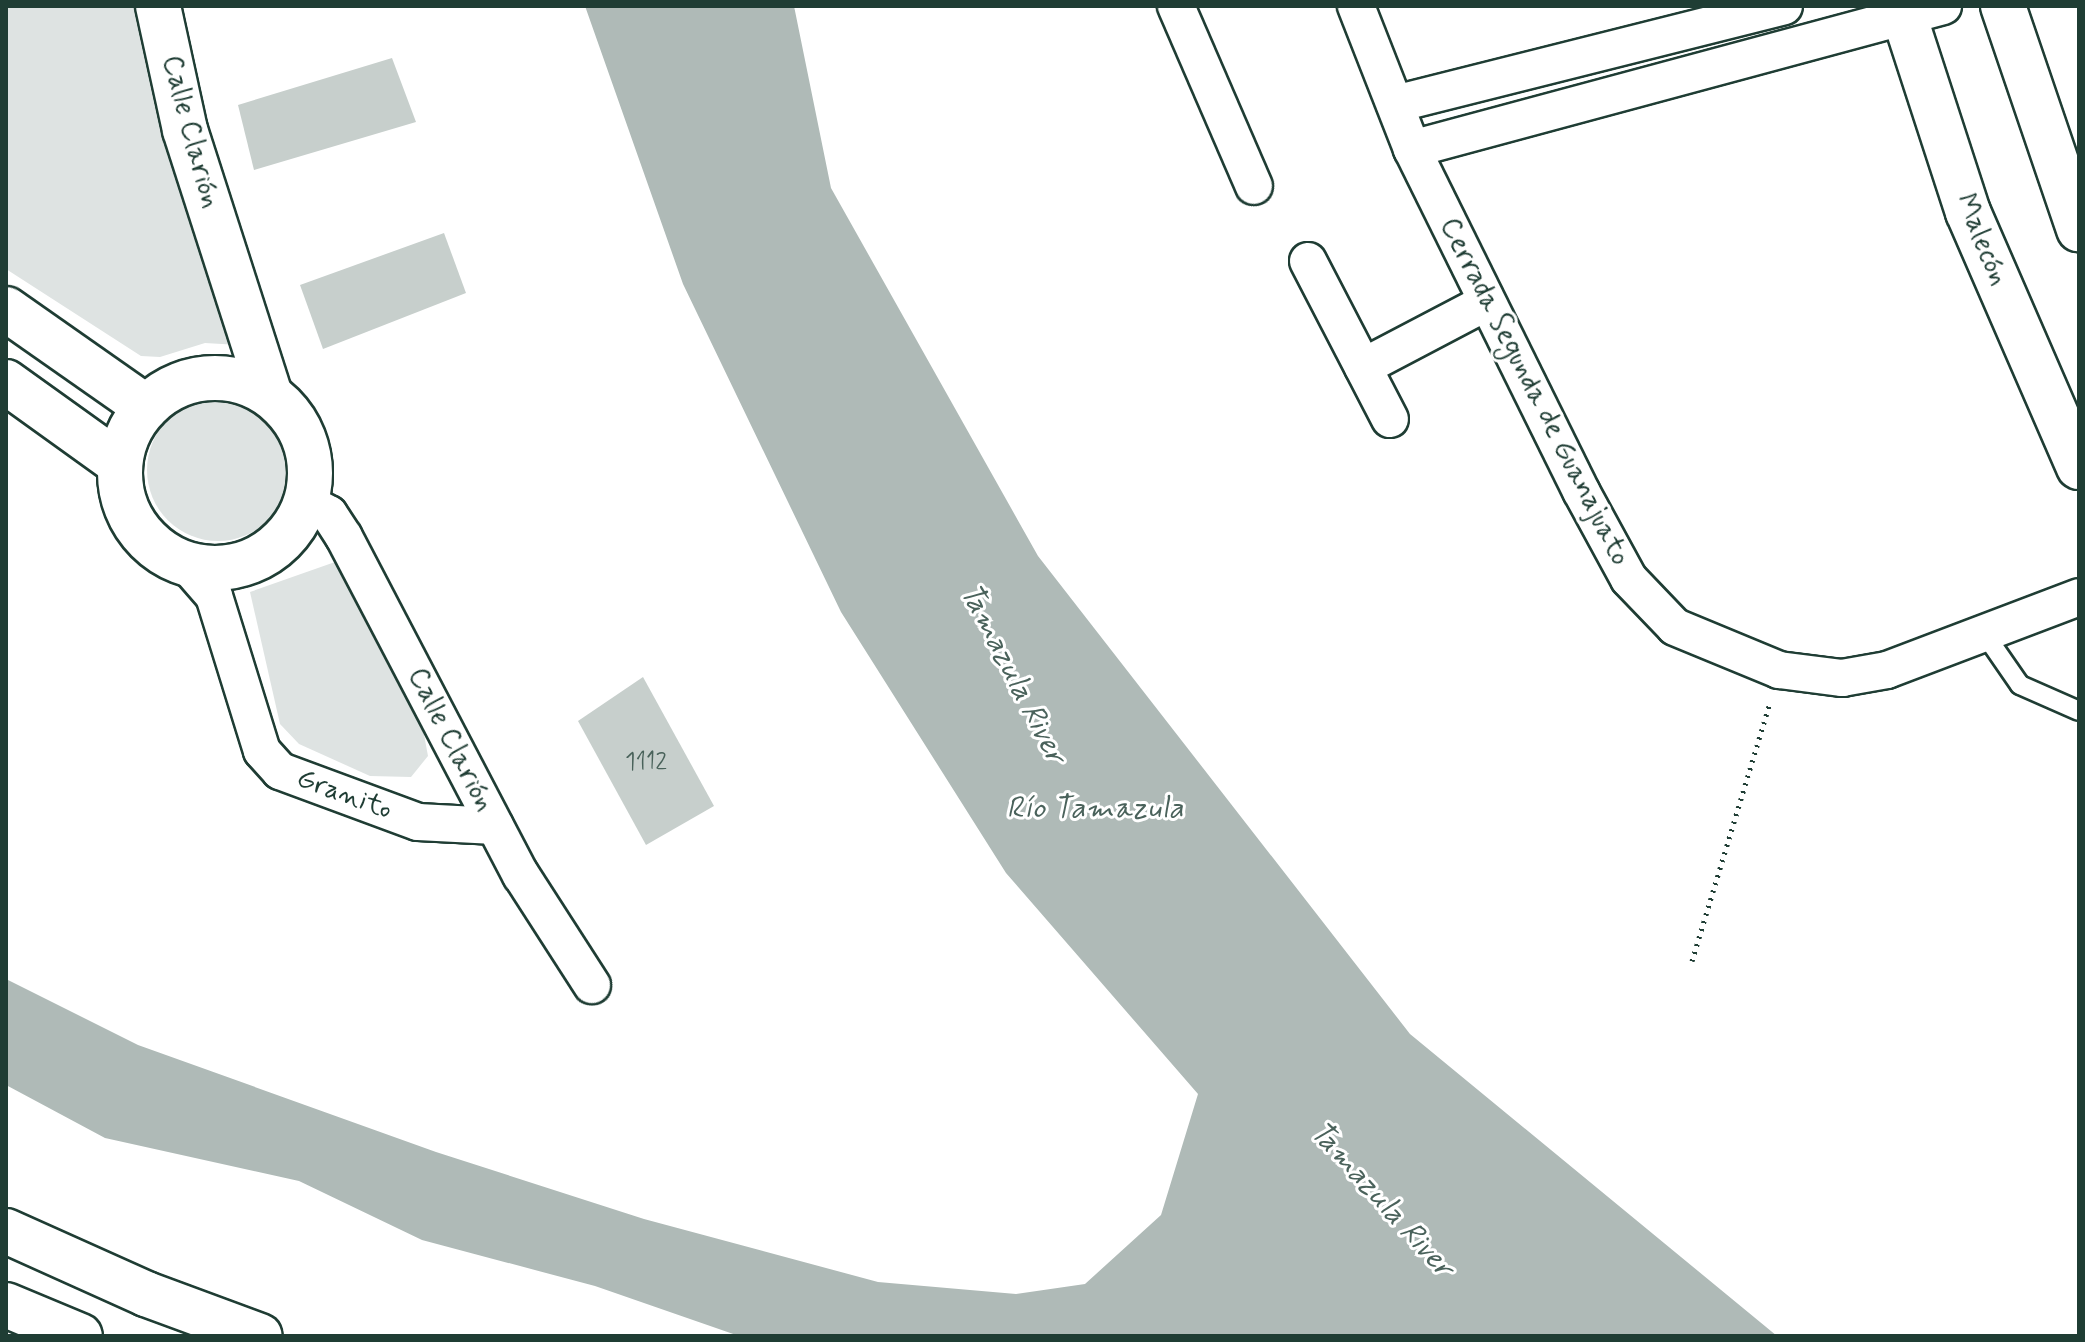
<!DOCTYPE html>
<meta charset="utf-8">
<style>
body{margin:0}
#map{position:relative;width:2085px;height:1342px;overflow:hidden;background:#fff;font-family:Mynerve,sans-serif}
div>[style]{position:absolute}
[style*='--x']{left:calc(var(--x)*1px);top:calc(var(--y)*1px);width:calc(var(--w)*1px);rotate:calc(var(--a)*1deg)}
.green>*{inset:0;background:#dee3e2}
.round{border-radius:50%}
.water>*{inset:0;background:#afbab7}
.building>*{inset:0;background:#c7cfcc}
.path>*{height:5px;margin-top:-2.5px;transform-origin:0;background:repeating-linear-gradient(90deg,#1f3d34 0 2px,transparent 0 8px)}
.roads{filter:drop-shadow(2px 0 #1f3d34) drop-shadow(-2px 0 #1f3d34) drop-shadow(0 2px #1f3d34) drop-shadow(0 -2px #1f3d34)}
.service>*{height:18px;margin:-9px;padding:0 9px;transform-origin:9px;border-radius:9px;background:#fff}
.minor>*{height:36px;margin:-18px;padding:0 18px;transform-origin:18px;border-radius:18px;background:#fff}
.tertiary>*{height:44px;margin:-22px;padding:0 22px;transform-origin:22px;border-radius:22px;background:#fff}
.tertiary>.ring{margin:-22px;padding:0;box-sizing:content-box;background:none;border:44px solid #fff;border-radius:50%}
.secondary>*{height:44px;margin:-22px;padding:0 22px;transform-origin:22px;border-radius:22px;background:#fff}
.primary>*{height:44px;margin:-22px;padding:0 22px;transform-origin:22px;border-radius:22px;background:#fff}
span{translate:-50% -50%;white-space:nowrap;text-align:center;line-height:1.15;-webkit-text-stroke:6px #fff;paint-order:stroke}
.number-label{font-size:24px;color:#49625a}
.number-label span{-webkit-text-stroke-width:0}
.street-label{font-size:28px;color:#1f3d34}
.water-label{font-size:30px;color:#4a625b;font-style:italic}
.frame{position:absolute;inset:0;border:8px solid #1f3d34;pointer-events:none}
</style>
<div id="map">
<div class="green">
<i style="clip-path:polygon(6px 6px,157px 6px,239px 345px,205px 343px,160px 357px,141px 356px,6px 269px)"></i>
<i class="round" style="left:147px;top:399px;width:142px;height:142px"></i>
<i style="clip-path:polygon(335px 562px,423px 729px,428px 756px,411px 777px,370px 776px,299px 744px,280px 724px,250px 592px)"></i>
</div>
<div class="water">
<i style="clip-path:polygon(585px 6px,794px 6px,831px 188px,1038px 556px,1410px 1034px,1777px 1336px,739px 1336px,595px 1286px,422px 1240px,299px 1181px,105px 1138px,6px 1085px,6px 979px,138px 1045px,436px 1152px,644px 1219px,878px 1282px,1016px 1294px,1085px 1284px,1161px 1215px,1198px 1094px,1006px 873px,841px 612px,683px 284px)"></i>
</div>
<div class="building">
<i style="clip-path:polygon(392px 58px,416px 122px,254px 170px,238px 105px)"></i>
<i style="clip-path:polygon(444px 233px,466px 293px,323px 349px,300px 285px)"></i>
<i style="clip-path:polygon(643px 677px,714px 806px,646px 845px,578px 721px)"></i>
</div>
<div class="path">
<i style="--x:1692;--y:961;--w:270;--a:-73.2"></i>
</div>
<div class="roads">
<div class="service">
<i style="--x:1984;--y:633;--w:63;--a:55.3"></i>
<i style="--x:2020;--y:685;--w:64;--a:23.8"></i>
</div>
<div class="minor">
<i style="--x:1176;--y:6;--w:196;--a:66.6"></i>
<i style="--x:1356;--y:6;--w:154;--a:68.6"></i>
<i style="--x:1412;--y:149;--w:381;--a:63.7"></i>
<i style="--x:1581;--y:491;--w:100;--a:61.4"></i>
<i style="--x:1629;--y:579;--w:66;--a:46.2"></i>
<i style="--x:1675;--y:627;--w:113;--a:22.5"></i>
<i style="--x:1779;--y:670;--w:64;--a:7.2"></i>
<i style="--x:1842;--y:678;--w:46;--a:-10.1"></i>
<i style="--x:1887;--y:670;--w:205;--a:-20.8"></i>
<i style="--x:1395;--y:104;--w:401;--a:-14.1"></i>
<i style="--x:1412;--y:149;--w:550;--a:-15.07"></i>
<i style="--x:1308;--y:261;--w:178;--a:62.6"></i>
<i style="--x:1363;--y:367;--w:138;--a:-27.7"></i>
<i style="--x:306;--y:502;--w:26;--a:28"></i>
<i style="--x:329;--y:514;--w:27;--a:57"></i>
<i style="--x:344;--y:537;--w:382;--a:62.4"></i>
<i style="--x:521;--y:875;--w:131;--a:57.2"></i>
<i style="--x:187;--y:565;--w:41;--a:48.9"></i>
<i style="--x:214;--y:596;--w:162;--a:72.8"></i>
<i style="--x:262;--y:751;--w:27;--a:48"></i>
<i style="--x:280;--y:771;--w:147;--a:20.3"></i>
<i style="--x:418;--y:822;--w:77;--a:3"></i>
</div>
<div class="tertiary">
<i style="--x:158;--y:6;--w:127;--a:77.7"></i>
<i style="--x:185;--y:130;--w:278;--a:72.2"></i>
<i style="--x:6;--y:309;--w:171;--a:35"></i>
<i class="ring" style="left:120px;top:378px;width:146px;height:146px"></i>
<i style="--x:6;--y:382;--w:140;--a:35.7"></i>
</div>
<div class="secondary">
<i style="--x:6;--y:1231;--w:154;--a:24.2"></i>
<i style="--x:146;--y:1294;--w:121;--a:20.2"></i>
<i style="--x:6;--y:1305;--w:80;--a:22.7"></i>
</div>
<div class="primary">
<i style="--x:1901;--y:6;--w:217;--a:72"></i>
<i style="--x:1968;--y:212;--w:278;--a:66.5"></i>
<i style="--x:2003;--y:6;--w:236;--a:71.2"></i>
</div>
</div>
<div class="number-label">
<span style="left:646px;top:763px">1112</span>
</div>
<div class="street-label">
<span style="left:190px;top:132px;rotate:75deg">Calle Clarión</span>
<span style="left:1981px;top:240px;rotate:68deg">Malecón</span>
<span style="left:1534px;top:392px;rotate:63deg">Cerrada Segunda de Guanajuato</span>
<span style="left:450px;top:740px;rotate:63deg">Calle Clarión</span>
<span style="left:344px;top:795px;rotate:20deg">Granito</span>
</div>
<div class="water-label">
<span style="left:1012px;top:674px;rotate:63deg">Tamazula River</span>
<span style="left:1095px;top:809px">Río Tamazula</span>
<span style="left:1381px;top:1200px;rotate:48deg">Tamazula River</span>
</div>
<div class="frame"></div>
</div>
